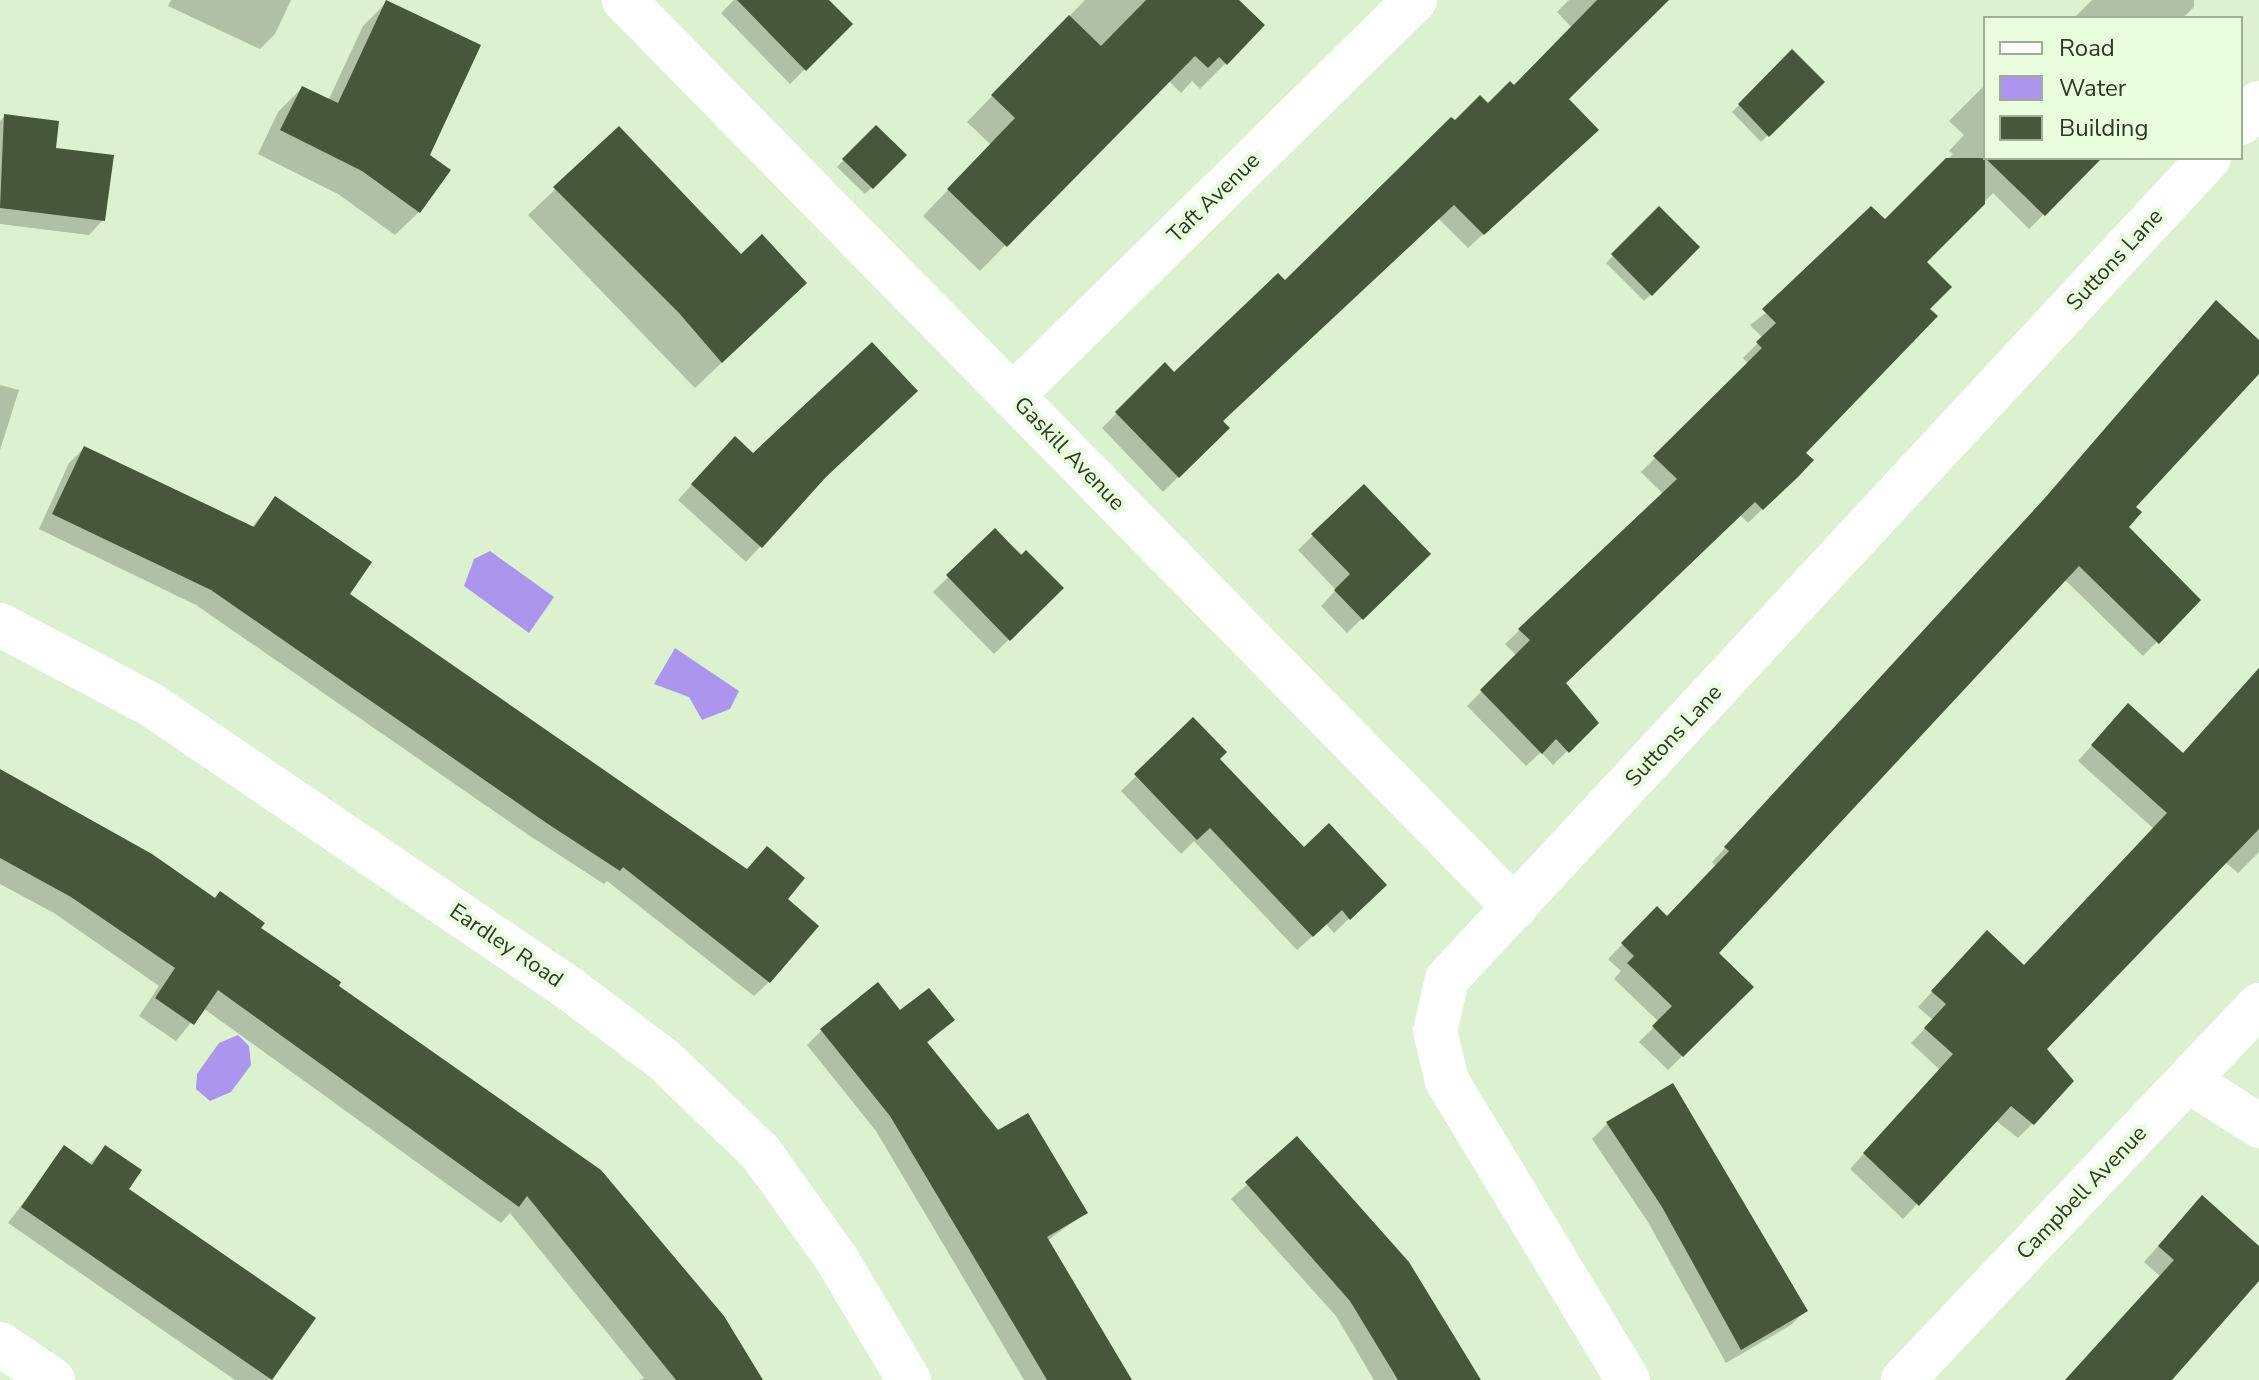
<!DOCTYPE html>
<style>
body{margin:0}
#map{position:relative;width:2259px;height:1380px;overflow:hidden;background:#dcf1d0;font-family:"Nunito Sans",sans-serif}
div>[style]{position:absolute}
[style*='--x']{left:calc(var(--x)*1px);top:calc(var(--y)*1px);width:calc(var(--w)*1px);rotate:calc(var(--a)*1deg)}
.water>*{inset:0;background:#ab95ed}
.shadow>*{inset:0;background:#0003}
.building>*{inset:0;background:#46573b}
.minor>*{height:44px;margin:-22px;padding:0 22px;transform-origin:22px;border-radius:22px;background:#fff}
span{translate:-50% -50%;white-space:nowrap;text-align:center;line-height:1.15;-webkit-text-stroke:8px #e9fedd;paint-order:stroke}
.street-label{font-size:22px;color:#30382b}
.legend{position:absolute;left:1983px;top:16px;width:260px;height:144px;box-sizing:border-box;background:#e9fedd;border:2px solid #9faf96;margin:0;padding:10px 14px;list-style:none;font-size:24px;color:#30382b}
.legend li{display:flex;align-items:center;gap:16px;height:40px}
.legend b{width:40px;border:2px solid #9faf96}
</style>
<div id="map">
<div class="water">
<i style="clip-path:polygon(490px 551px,554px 597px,529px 633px,464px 586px,474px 559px)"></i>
<i style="clip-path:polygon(675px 648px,739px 691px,730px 709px,702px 720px,689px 697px,654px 684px)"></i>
<i style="clip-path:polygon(238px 1035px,249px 1046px,251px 1065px,231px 1092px,210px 1101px,196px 1089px,197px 1074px,219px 1043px)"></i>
</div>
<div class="shadow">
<i style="clip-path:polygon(171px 0,291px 0,275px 34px,260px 49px,168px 6px)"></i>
<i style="clip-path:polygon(734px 0,826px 0,850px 24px,790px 84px,721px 13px)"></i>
<i style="clip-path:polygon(1085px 0,1237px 0,1226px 63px,1200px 89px,1192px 81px,1181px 93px,1168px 80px,980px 271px,923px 216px,991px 145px,967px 122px)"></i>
<i style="clip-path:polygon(1569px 0,1666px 0,1566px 99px,1582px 144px,1468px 248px,1438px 218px,1221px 421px,1227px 428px,1163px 492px,1102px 428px,1165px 365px,1174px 374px,1285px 283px,1455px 123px,1514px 87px,1572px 28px,1557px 12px)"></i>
<i style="clip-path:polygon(2092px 0,2194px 0,2194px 7px,2183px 18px,2074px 18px)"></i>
<i style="clip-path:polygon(387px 2px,427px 156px,419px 212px,395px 235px,338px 194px,258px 154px,278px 112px,302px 88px,328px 101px,363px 26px)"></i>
<i style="clip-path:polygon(1792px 52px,1822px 82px,1761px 142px,1732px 112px)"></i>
<i style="clip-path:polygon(1985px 85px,1985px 158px,2081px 158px,2091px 167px,2029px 229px,1993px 193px,1924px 262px,1928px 309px,1803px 453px,1781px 491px,1748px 523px,1740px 515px,1564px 683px,1596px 723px,1553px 765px,1541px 752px,1526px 766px,1467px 706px,1517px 656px,1505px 644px,1663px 494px,1641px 472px,1749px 364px,1743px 358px,1763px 338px,1750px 325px,1884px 222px,1953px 154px,1949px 151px,1964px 135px,1949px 121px)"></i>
<i style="clip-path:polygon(5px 116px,54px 149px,103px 220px,89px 235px,0 224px,0 121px)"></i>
<i style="clip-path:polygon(876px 127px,904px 155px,865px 194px,837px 167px)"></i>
<i style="clip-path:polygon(619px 129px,779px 308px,695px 388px,528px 215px)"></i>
<i style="clip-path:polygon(1659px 209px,1698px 247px,1644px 301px,1606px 263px)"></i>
<i style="clip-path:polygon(2259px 343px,2259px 371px,2134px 507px,2126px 527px,2198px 600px,2143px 656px,2064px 579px,1716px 953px,1752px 987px,1668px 1070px,1639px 1042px,1659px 1022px,1614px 979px,1621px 971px,1608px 959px,1657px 909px,1667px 918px,1716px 866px,1712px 862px,2030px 516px)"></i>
<i style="clip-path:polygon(0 385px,19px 390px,0 450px)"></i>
<i style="clip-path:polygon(84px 448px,251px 528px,275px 499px,348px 595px,785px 900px,769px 982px,754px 996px,607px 881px,604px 884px,530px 836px,196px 605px,39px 529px,69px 463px)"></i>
<i style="clip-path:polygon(720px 454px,753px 456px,819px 482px,746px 562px,678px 500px)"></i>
<i style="clip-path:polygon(1363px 487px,1428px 554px,1347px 633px,1321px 606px,1336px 590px,1298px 550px)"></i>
<i style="clip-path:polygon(995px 531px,1061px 588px,994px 654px,933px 592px)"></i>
<i style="clip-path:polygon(2259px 668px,2259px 852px,2238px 873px,2225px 862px,2045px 1049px,2033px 1123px,2018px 1138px,1995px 1120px,1903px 1219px,1850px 1169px,1940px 1070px,1911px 1043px,1933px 1020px,1918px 1007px,1973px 947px,2024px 968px,2154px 829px,2078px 761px,2114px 721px,2182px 755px)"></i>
<i style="clip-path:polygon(1193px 720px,1217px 759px,1304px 850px,1384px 885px,1334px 933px,1326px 924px,1297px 950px,1194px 841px,1181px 854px,1121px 791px)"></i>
<i style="clip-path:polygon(0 772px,258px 928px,336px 986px,760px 1380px,639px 1380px,644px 1378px,510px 1213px,501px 1223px,203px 1008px,176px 1041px,139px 1016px,159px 986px,54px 913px,0 884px)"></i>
<i style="clip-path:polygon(900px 1013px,952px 1020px,926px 1044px,998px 1133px,1085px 1213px,1047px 1241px,1130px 1380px,1024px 1380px,876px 1131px,807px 1045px,821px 1031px)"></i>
<i style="clip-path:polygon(1672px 1085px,1806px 1310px,1791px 1325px,1726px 1363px,1648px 1222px,1592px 1139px,1607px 1124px)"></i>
<i style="clip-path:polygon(1297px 1139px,1479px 1380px,1374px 1380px,1336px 1316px,1231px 1199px)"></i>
<i style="clip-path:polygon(105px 1147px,126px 1190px,313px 1319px,269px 1380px,235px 1380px,8px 1223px,65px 1148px,89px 1165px)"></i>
<i style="clip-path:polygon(2188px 1212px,2259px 1249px,2259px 1279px,2171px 1380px,2066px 1380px,2160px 1276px,2144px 1262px)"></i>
</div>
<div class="building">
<i style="clip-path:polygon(386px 0,481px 45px,430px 155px,451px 170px,420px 213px,362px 171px,280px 130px,302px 86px,338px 103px)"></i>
<i style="clip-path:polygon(737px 0,829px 0,853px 24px,806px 71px)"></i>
<i style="clip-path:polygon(1146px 0,1239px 0,1265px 25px,1227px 65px,1219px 57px,1208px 68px,1195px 56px,1007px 247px,947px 189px,1015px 118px,991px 95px,1069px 15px,1101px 46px)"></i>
<i style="clip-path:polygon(1597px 0,1669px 0,1569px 99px,1599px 130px,1484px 235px,1454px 205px,1223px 421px,1230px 428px,1179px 478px,1115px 412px,1165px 362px,1174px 372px,1278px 273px,1285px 280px,1451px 117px,1455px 120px,1480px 95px,1488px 103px,1510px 81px,1514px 85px)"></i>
<i style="clip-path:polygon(1792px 49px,1825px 82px,1769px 137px,1738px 104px)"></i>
<i style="clip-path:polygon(4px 114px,59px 121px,56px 148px,114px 155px,105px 221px,0 208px)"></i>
<i style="clip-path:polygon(876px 125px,907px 155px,873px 189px,842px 159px)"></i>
<i style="clip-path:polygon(619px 126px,741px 254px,762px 234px,807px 283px,722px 363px,679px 313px,553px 187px)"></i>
<i style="clip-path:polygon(1946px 158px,1985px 158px,1985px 204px,1927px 262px,1952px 287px,1930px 309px,1938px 316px,1806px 453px,1814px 460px,1798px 477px,1763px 510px,1755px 502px,1566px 683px,1599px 723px,1569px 753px,1556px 739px,1542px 754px,1480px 690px,1530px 640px,1518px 629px,1677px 479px,1653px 456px,1762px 348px,1756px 342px,1776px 323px,1762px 309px,1871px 206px,1885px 219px)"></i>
<i style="clip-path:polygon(1985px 158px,2102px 158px,2045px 216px)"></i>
<i style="clip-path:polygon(1659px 206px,1700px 247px,1652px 296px,1611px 254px)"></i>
<i style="clip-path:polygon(2216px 300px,2259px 340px,2259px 374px,2136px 507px,2142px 512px,2129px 527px,2201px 600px,2159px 644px,2079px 566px,1719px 953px,1754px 987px,1683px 1057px,1652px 1026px,1672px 1006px,1627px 963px,1634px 956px,1621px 943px,1657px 906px,1667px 916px,1729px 851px,1724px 847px,2044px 499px)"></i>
<i style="clip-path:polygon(872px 342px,918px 391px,826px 477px,762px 548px,691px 484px,735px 436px,753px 453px)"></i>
<i style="clip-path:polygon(84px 446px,254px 527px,275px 496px,372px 562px,350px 594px,747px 869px,767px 846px,805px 878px,788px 899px,819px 926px,770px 983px,623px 867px,620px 871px,545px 822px,211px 590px,52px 514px)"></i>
<i style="clip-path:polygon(1364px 484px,1431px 554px,1363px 620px,1334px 590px,1350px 574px,1311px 534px)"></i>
<i style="clip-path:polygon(995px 528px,1021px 555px,1026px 550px,1064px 588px,1010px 641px,946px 575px)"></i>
<i style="clip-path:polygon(2259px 668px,2259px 829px,2047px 1049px,2074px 1081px,2034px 1125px,2011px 1106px,1919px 1206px,1863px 1153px,1953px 1054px,1924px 1028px,1946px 1004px,1931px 991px,1987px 930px,2024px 965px,2167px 813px,2091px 745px,2128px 703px,2183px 753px)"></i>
<i style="clip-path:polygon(1193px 717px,1227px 752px,1220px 759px,1304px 847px,1329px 823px,1387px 885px,1350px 920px,1342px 910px,1313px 937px,1210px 828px,1197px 840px,1134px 774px)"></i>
<i style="clip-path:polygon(0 769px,152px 854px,215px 898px,220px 891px,265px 923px,261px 928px,341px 982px,339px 986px,601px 1170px,724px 1316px,763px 1380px,676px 1380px,527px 1196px,519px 1207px,218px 990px,194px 1025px,155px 998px,175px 968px,71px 897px,0 858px)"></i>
<i style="clip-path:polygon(878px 982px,900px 1010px,929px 988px,955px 1020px,927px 1042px,998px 1130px,1028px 1113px,1088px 1213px,1047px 1237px,1132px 1380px,1047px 1380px,890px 1116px,820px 1029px)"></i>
<i style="clip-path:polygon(1673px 1083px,1808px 1311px,1741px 1350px,1662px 1207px,1606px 1122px)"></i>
<i style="clip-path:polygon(1297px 1136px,1409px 1262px,1481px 1380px,1398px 1380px,1350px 1301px,1245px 1182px)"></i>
<i style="clip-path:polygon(64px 1145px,92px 1165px,105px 1145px,142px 1170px,129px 1189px,316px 1318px,272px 1380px,21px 1207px)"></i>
<i style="clip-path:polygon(2202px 1195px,2259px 1246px,2259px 1281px,2172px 1380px,2065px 1380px,2174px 1260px,2158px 1246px)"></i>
</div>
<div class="minor">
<i style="--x:624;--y:0;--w:1272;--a:45.54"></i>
<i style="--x:2241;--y:123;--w:27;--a:-48"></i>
<i style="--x:1012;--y:396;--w:565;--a:-44.5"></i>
<i style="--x:0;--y:625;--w:170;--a:27.8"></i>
<i style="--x:150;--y:704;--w:508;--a:34.16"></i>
<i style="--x:570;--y:989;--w:116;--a:37"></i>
<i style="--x:663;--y:1059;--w:136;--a:43.8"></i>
<i style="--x:761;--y:1153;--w:129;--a:54.5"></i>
<i style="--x:836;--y:1258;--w:142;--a:59.1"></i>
<i style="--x:2189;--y:1081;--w:83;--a:32.7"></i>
<i style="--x:0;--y:1344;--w:64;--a:34.2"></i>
<i style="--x:1628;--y:1380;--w:350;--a:-121.2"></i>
<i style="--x:1447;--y:1081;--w:51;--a:-103.5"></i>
<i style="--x:1435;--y:1031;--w:53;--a:-77"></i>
<i style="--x:1447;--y:979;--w:1120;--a:-47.13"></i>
<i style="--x:1903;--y:1380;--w:517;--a:-46.49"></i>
</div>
<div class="street-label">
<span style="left:1214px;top:198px;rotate:-44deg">Taft Avenue</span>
<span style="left:2115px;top:260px;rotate:-47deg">Suttons Lane</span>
<span style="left:1069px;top:454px;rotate:46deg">Gaskill Avenue</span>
<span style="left:1674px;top:736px;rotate:-47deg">Suttons Lane</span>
<span style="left:506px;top:946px;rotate:34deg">Eardley Road</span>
<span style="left:2082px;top:1193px;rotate:-46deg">Campbell Avenue</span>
</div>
<ul class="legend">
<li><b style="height:10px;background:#fff"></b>Road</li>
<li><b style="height:22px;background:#ab95ed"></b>Water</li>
<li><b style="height:22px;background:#46573b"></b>Building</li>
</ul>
</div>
